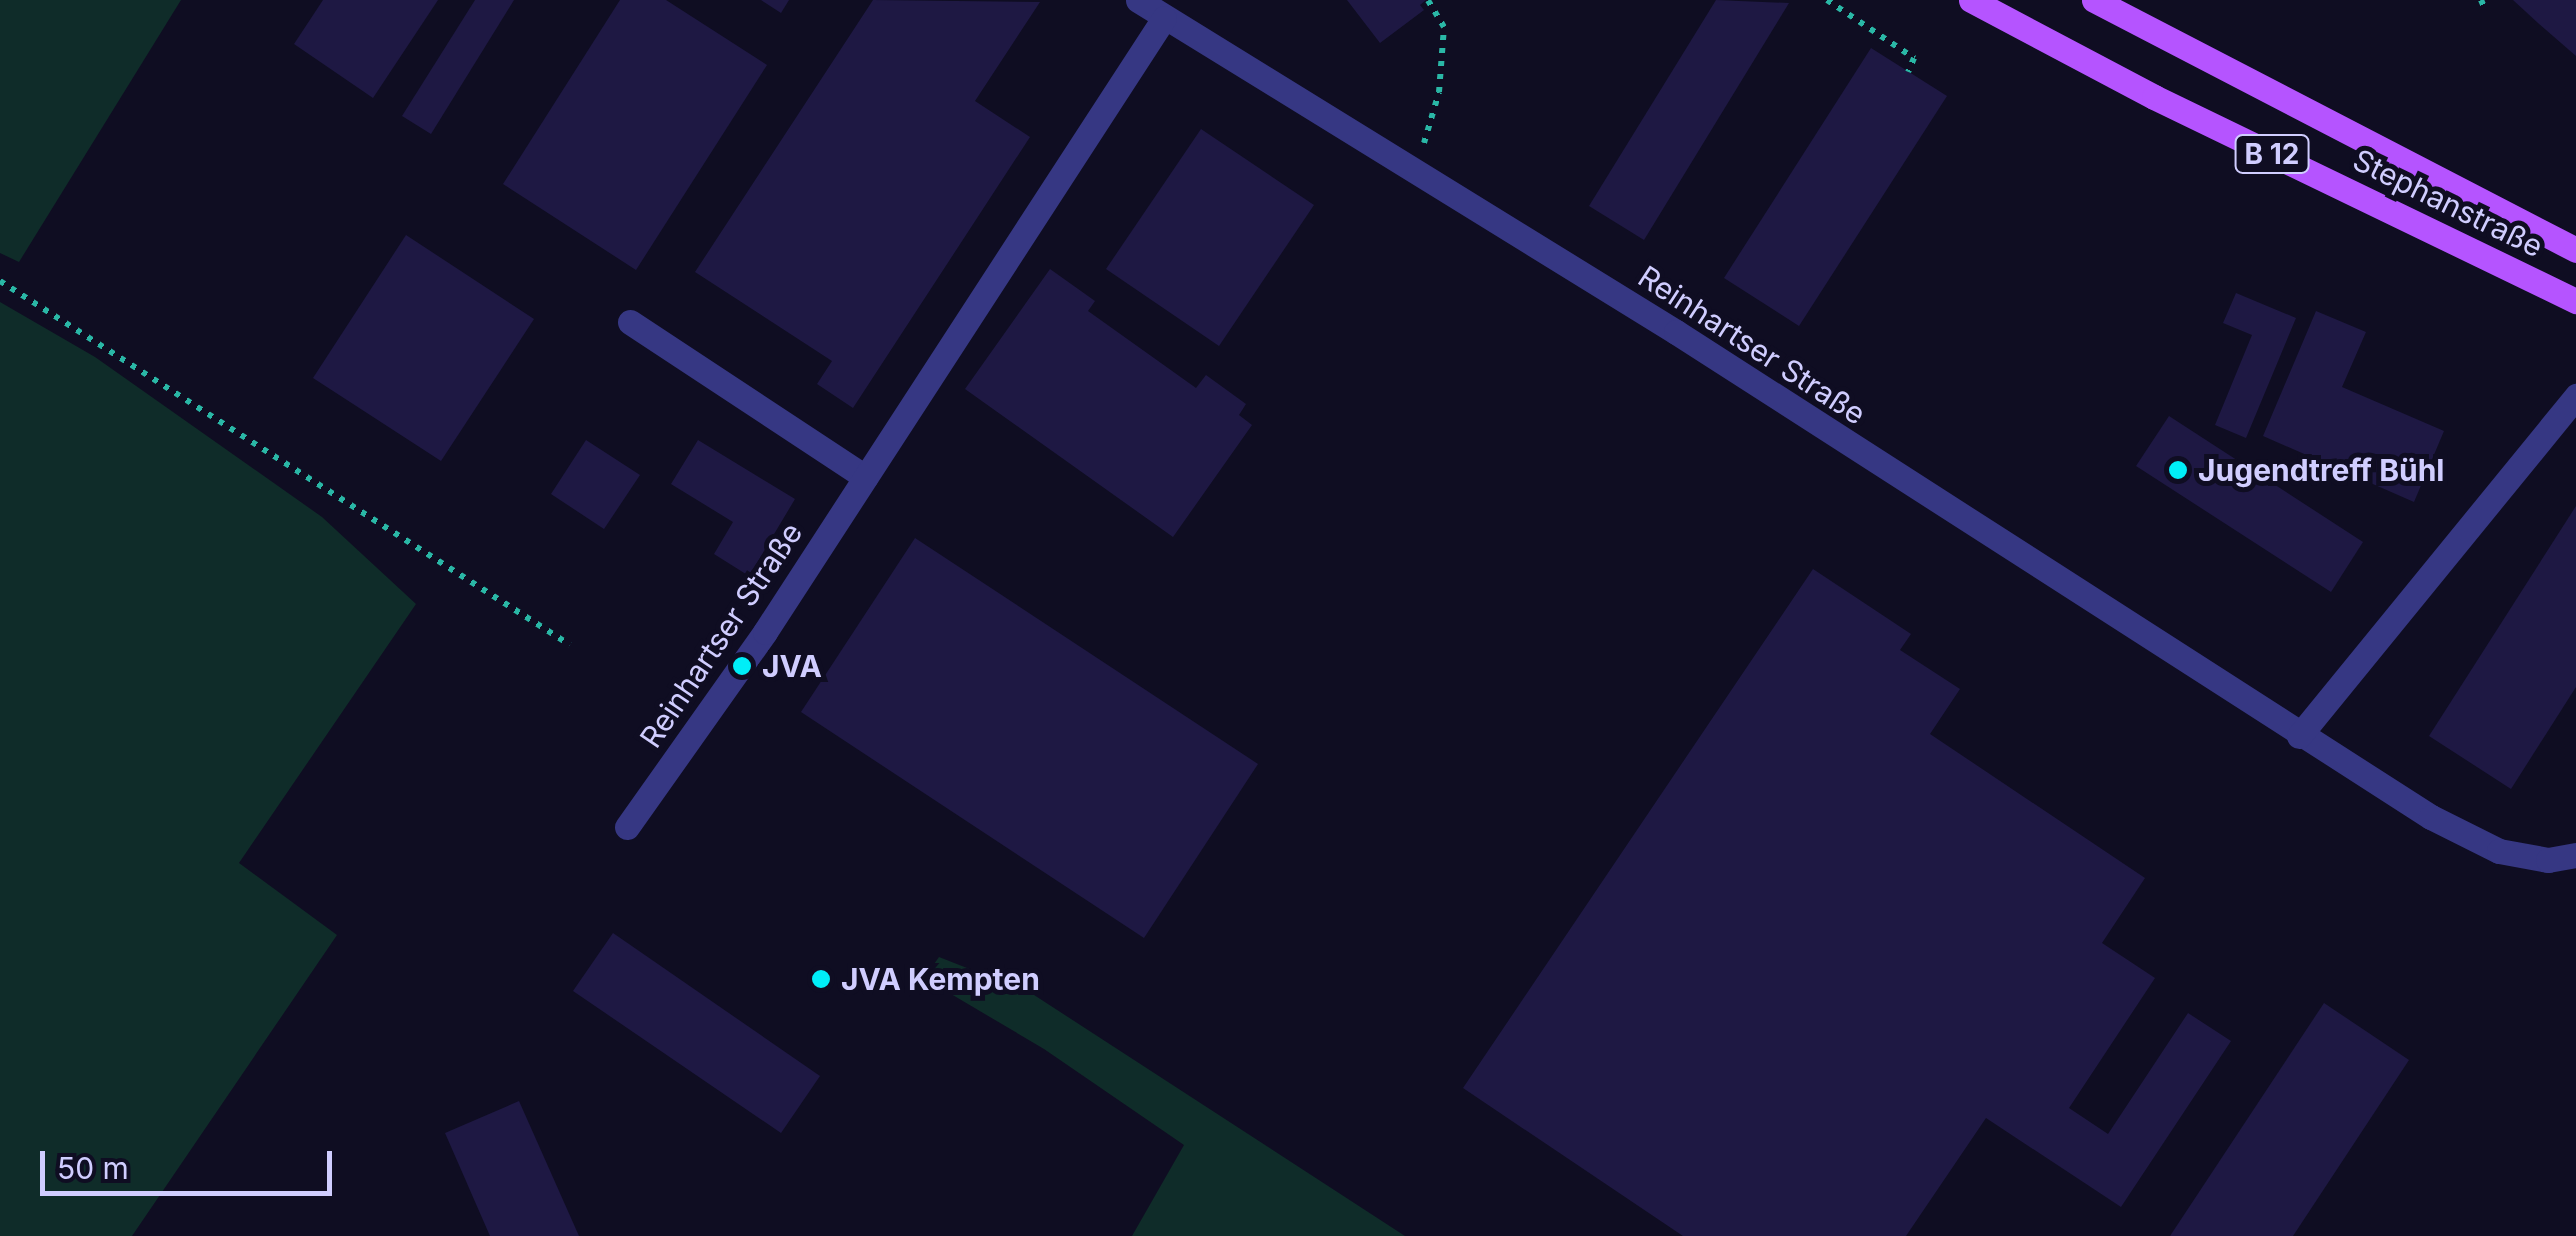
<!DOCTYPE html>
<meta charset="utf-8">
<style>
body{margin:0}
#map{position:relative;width:2576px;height:1236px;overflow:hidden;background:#0f0d22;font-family:Inter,sans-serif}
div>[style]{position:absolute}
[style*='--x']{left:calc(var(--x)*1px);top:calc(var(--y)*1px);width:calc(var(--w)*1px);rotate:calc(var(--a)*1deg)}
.green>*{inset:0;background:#0f2c29}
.building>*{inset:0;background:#1e1843}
.path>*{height:6px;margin-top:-3px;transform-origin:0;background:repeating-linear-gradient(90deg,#2ab7a6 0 5px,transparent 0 13px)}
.minor>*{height:25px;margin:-12.5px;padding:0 12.5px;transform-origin:12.5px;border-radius:12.5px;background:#363783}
.major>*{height:25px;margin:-12.5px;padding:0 12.5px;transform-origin:12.5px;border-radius:12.5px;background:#b554ff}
.dots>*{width:28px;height:28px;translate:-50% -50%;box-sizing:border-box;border:5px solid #0f0d22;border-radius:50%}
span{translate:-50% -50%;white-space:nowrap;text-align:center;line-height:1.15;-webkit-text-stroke:10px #0f0d22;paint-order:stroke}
.shield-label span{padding:2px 8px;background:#0f0d22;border:2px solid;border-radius:8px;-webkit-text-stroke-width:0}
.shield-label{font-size:28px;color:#d0cdff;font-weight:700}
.street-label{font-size:30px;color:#d0cdff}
.poi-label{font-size:30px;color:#d0cdff;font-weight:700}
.left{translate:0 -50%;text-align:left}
.scale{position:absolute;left:40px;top:1151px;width:292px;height:45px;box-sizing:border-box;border:5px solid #d0cdff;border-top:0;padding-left:12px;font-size:30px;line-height:35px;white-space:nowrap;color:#d0cdff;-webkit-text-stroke:8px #0f0d22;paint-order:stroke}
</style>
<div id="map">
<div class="green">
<i style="clip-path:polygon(0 0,181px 0,19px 262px,0 253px)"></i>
<i style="clip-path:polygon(0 302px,95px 357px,322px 517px,416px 604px,239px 863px,337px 935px,132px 1236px,0 1236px)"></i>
<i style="clip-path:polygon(939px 957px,1031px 993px,1405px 1236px,1132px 1236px,1184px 1145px,1044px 1049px,924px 978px)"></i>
</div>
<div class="building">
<i style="clip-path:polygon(323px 0,438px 0,373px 98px,294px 44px)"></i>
<i style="clip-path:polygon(475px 0,514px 0,431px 134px,402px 116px)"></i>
<i style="clip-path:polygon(620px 0,666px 0,767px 65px,636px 270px,503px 184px)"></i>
<i style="clip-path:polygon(761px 0,789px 0,781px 13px)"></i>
<i style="clip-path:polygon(873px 0,1040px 2px,975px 101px,1030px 137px,853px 408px,817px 384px,832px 361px,695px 272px)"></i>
<i style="clip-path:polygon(1347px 0,1426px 0,1420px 5px,1424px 10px,1380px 43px)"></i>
<i style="clip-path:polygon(1716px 0,1789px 3px,1644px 240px,1589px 206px)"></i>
<i style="clip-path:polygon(2513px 0,2576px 0,2576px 56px,2538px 23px)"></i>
<i style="clip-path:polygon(1871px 48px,1947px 96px,1799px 326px,1724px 278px)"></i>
<i style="clip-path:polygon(1201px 129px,1314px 205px,1219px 346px,1106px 269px)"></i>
<i style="clip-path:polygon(406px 235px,534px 319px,441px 461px,313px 378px)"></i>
<i style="clip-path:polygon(1050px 269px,1095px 301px,1088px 311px,1196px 388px,1206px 375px,1246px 404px,1239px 415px,1252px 425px,1173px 537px,965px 389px)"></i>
<i style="clip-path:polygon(2236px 293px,2296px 318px,2246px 438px,2215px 425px,2252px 335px,2223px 323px)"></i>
<i style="clip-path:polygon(2316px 311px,2366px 332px,2342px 387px,2444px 431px,2414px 502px,2263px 436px)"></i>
<i style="clip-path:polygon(2169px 416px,2363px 542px,2331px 592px,2136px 466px)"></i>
<i style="clip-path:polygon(586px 440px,640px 475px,604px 529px,551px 494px)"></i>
<i style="clip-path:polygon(698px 440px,795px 499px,749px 576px,714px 554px,733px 522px,671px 484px)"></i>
<i style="clip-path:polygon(2576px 506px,2576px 687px,2511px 789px,2429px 736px)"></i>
<i style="clip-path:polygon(915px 538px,1258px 764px,1144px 938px,801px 712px)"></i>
<i style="clip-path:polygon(1813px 569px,1911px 634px,1900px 650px,1960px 689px,1930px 734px,2145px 878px,2102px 943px,2155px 978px,2069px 1108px,2108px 1134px,2188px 1013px,2231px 1041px,2121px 1207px,1986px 1118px,1906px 1236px,1683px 1236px,1463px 1088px)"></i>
<i style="clip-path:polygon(613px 933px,820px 1076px,781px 1133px,573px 991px)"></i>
<i style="clip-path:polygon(2324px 1003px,2409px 1060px,2293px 1236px,2170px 1236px)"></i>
<i style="clip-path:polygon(519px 1101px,579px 1236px,490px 1236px,445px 1133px)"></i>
</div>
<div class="path">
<i style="--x:1827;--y:0;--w:105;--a:33.7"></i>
<i style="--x:1914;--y:58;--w:15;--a:113"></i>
<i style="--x:2481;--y:0;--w:10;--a:66"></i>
<i style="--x:1424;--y:143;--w:53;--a:-73.6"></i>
<i style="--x:1439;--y:92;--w:65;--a:-85.6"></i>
<i style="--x:1444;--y:27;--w:31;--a:-121"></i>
<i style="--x:0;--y:281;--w:676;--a:32.56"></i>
</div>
<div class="minor">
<i style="--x:1138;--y:0;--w:632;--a:31.68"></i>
<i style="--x:1676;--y:332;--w:897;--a:32.72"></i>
<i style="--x:2431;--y:817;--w:76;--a:26.6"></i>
<i style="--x:2499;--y:851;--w:50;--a:10.4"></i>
<i style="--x:2548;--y:860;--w:28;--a:-10"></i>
<i style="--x:630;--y:322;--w:282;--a:33.4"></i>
<i style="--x:2299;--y:736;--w:439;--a:-50.8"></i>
<i style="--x:627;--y:827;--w:239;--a:-54.7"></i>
<i style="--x:765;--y:632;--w:732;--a:-56.98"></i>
</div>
<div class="major">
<i style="--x:1971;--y:0;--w:207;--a:27.9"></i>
<i style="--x:2154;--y:97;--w:469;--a:25.8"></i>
<i style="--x:2094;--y:0;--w:543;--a:27.41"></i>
</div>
<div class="dots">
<i style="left:2178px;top:470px;background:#00eef8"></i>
<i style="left:742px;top:666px;background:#00eef8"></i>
<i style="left:821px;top:979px;background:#00eef8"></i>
</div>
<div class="shield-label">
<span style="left:2272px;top:154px">B 12</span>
</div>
<div class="street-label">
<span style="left:2448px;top:203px;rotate:26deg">Stephanstraße</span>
<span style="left:1752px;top:345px;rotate:33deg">Reinhartser Straße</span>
<span style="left:721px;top:635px;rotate:-56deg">Reinhartser Straße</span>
</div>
<div class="poi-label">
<span class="left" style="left:2198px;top:470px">Jugendtreff Bühl</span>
<span class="left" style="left:762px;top:666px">JVA</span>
<span class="left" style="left:841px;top:979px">JVA Kempten</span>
</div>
<div class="scale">50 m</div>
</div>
